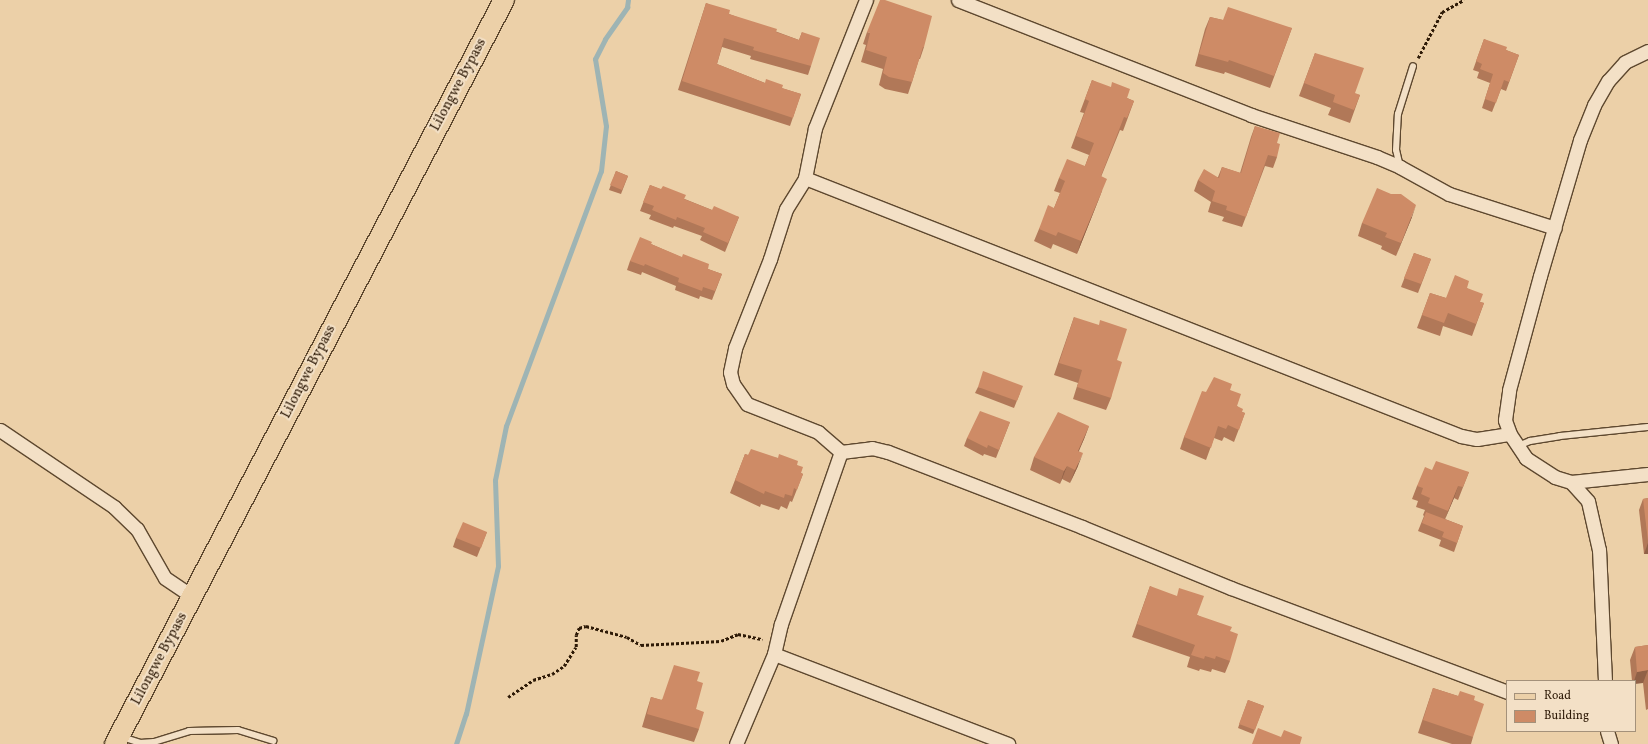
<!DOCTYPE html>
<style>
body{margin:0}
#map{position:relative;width:1648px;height:744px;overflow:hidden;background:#ecd0a8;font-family:Vollkorn,serif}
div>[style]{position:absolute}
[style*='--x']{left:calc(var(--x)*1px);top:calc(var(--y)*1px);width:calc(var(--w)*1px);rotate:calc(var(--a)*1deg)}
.stream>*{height:5px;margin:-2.5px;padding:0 2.5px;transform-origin:2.5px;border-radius:2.5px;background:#9eb4b4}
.path>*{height:2.5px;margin-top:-1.25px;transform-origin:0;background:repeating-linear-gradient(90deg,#2e1a07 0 3px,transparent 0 5px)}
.roads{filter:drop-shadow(1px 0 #5e482f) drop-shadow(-1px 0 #5e482f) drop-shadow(0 1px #5e482f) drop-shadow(0 -1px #5e482f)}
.service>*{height:6px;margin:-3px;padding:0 3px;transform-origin:3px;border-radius:3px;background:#f3e0c6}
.minor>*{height:13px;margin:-6.5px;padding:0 6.5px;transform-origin:6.5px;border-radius:6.5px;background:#f3e0c6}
.primary>*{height:20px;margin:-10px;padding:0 10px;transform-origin:10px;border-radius:10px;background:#ecd0a8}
.wall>*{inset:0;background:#b17858}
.shaded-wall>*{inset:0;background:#906147}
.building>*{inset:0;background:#ce8b66}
span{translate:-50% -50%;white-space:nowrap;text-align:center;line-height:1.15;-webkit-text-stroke:4px #f3e0c6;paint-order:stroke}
.street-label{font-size:14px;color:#2e1a07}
.legend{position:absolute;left:1506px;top:680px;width:130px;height:52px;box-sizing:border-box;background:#f3e0c6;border:1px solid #a4917a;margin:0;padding:5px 7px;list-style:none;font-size:12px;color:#2e1a07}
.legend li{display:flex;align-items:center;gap:8px;height:20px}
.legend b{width:20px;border:1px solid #a4917a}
</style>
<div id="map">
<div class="stream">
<i style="--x:456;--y:744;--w:32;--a:-72"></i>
<i style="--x:466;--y:714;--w:151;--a:-77.8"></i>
<i style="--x:498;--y:566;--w:86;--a:-92"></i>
<i style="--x:495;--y:480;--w:55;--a:-78.5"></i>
<i style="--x:506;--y:426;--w:272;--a:-69.6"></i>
<i style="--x:601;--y:171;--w:45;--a:-83.7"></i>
<i style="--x:606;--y:126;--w:68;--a:-99.3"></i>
<i style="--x:595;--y:59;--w:22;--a:-63"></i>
<i style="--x:605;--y:39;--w:39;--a:-55"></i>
<i style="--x:627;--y:7;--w:7;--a:-82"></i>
</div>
<div class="path">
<i style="--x:1418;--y:58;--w:52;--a:-62.4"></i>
<i style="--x:1442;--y:12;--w:25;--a:-29"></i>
<i style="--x:508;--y:697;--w:30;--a:-34"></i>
<i style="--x:533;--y:680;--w:20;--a:-18"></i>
<i style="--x:552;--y:674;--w:14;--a:-34"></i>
<i style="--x:564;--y:666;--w:22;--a:-58"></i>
<i style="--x:576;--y:647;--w:12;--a:-90"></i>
<i style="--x:576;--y:635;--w:8;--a:-67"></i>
<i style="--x:579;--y:628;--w:7;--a:-16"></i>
<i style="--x:586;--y:626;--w:42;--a:15"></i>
<i style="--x:627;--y:637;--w:16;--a:30"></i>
<i style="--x:641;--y:645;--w:80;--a:-2.9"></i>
<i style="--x:721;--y:641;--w:18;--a:-22"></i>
<i style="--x:738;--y:634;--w:25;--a:12"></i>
</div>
<div class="roads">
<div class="service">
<i style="--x:1400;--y:167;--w:17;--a:-103"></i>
<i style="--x:1396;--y:150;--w:36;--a:-87"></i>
<i style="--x:1398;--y:114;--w:50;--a:-72.6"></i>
<i style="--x:1518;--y:446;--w:13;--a:-23"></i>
<i style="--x:1530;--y:441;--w:30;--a:-9"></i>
<i style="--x:1560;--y:436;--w:88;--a:-5.8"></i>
<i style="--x:122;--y:737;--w:19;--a:18"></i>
<i style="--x:140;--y:743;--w:14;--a:-4"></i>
<i style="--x:154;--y:742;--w:37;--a:-17"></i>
<i style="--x:189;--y:731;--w:49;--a:-1.2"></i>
<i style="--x:238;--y:730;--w:37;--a:17"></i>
</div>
<div class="minor">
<i style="--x:958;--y:0;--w:315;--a:21.4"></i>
<i style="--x:1251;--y:115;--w:133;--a:18.4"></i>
<i style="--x:1377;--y:157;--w:25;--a:23"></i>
<i style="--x:1400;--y:167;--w:56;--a:28.9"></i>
<i style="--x:1449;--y:194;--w:111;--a:17.8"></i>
<i style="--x:805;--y:178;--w:705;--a:21.47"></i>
<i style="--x:1461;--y:436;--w:16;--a:11"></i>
<i style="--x:1477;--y:439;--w:33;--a:-9"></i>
<i style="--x:0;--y:430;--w:138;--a:34"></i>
<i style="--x:114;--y:507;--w:32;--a:44"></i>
<i style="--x:137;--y:529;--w:56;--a:60.3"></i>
<i style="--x:165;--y:578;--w:34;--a:34"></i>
<i style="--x:841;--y:452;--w:31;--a:-7"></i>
<i style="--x:872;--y:448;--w:16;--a:14"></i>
<i style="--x:888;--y:452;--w:208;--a:21.1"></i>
<i style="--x:1082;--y:527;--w:161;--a:22.3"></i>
<i style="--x:1231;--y:588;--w:295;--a:20.6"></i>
<i style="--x:841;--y:452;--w:30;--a:-139"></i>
<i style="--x:818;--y:432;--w:76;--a:-158.5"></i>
<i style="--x:747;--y:404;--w:24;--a:-125"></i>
<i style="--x:733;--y:384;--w:12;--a:-104"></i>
<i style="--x:730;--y:372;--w:25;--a:-78"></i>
<i style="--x:735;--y:348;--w:96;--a:-68.5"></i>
<i style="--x:770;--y:259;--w:52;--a:-72.3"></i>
<i style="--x:786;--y:209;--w:36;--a:-58"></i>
<i style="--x:805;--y:178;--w:51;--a:-78.7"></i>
<i style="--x:815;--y:128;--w:138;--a:-68.3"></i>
<i style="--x:1571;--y:482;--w:77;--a:-5.9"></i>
<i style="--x:774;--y:654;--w:251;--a:21"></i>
<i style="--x:1605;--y:681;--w:131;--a:-92.6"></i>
<i style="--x:1599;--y:550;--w:50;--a:-102.7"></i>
<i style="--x:1588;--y:501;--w:25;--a:-132"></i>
<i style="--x:1571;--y:482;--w:17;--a:-163"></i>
<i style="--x:1555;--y:477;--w:35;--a:-147"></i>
<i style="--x:1526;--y:458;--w:29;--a:-124"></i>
<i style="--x:1510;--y:434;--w:15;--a:-110"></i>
<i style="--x:1505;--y:420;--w:30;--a:-82"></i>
<i style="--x:1509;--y:390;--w:118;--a:-74.8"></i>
<i style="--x:1540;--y:276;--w:142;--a:-73.6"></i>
<i style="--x:1580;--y:140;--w:38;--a:-68"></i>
<i style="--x:1594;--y:105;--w:28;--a:-60"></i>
<i style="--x:1608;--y:81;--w:25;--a:-48"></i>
<i style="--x:1625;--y:62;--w:25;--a:-26"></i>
<i style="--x:1607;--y:731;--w:14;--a:73"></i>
<i style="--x:736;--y:744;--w:98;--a:-67.1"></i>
<i style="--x:774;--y:654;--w:31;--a:-77"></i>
<i style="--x:781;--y:624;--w:182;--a:-70.8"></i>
</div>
<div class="primary">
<i style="--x:115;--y:744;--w:840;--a:-62.4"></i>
</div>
</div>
<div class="wall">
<i style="clip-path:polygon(706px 3px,729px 14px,799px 40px,802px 32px,811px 66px,808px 75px,750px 59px,751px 56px,722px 47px,717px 64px,765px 83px,801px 94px,790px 126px,678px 90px)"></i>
<i style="clip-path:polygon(1210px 17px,1223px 20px,1292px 28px,1270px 88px,1225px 72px,1224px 74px,1195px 66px,1205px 29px)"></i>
<i style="clip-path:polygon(867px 32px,924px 47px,920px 59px,919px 59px,912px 82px,908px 94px,885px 89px,879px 85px,883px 69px,861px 62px,866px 45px,863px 44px)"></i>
<i style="clip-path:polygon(1484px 39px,1506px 50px,1519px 55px,1506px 91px,1501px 89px,1492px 112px,1482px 108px,1490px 83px,1477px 78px,1479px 72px,1473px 70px)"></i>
<i style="clip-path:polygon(1315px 53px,1355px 94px,1360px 95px,1350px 123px,1328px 115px,1331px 108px,1299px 96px)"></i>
<i style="clip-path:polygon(1092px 80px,1127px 98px,1134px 101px,1123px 131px,1120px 130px,1101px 177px,1102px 191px,1077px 254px,1053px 244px,1051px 249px,1034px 241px,1039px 229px,1054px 208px,1060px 193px,1054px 191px,1059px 178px,1085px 166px,1089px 155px,1071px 148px,1084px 113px,1080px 112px)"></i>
<i style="clip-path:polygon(1255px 126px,1277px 143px,1277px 157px,1273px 168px,1265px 166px,1242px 227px,1222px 221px,1224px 217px,1208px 212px,1211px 202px,1194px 191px,1198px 180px,1218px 177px,1222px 167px,1240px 173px,1251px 137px)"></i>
<i style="clip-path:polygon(616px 171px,628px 176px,621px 194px,609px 190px)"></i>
<i style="clip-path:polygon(650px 185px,712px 210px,739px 217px,725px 252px,700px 240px,702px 236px,674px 226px,673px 228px,649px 219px,651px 215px,640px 211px)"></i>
<i style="clip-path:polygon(1412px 217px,1396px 256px,1381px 249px,1382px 246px,1358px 236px,1362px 223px)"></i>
<i style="clip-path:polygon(651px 244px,708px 269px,722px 274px,712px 300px,700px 296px,699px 299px,675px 290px,676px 286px,642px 272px,641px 275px,627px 270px,630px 261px)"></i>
<i style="clip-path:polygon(1414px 253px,1431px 259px,1418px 293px,1401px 287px)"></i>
<i style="clip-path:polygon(1467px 288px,1480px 302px,1484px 303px,1472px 336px,1443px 326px,1440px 336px,1417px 328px,1430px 293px,1446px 298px)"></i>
<i style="clip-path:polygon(1074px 317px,1117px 360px,1111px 398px,1106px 410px,1073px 399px,1078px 383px,1054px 375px)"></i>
<i style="clip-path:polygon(978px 387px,1020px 393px,1014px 408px,975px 393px)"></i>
<i style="clip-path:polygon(1230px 390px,1237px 406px,1242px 412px,1245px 413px,1234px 442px,1224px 437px,1222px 441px,1214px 438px,1206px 460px,1180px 449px,1184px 437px,1206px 392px)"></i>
<i style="clip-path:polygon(1010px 422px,996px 458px,984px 454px,983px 456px,964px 446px,967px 438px)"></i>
<i style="clip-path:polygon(1089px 426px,1084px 439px,1079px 451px,1078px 466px,1070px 483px,1062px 479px,1060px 484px,1030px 470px,1034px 457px)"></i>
<i style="clip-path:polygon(745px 454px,748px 455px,778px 458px,797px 465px,801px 473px,803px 474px,792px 502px,790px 501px,787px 509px,781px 506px,779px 510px,761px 504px,760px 507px,730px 493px)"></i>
<i style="clip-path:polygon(1432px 470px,1469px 472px,1458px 500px,1454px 498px,1445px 519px,1463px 526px,1454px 552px,1439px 546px,1441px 540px,1418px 531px,1424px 516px,1423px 515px,1425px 510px,1416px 507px,1418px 501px,1412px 499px,1417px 486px)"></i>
<i style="clip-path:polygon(1648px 498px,1648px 554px,1644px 554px,1639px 510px,1643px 499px)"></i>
<i style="clip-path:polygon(487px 532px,477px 557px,453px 547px,456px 538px)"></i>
<i style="clip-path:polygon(1150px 586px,1197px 615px,1230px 631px,1230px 661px,1225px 673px,1212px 669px,1211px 672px,1200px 669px,1199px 671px,1187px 667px,1190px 657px,1132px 637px)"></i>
<i style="clip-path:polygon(1648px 645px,1648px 709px,1646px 710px,1643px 683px,1635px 681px,1632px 681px,1630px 660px,1635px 647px)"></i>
<i style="clip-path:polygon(697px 681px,696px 709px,699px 729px,694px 742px,642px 727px,647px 710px,651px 697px,661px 700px)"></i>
<i style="clip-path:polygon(1433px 688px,1458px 696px,1474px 700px,1473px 737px,1471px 744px,1452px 744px,1418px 733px)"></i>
<i style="clip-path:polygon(1248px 700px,1264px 706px,1253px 734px,1238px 728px)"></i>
</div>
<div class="shaded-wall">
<i style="clip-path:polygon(1107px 179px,1102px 191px,1077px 254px,1081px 241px)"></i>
<i style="clip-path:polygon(1416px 205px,1412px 217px,1396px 256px,1401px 243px)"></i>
<i style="clip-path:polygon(1089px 426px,1084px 439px,1073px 463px,1078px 451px)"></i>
<i style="clip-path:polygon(1083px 453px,1078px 466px,1070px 483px,1075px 470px)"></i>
<i style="clip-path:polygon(1067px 466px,1062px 479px,1060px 484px,1064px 471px)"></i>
<i style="clip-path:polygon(1458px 486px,1454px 498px,1443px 524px,1448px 511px)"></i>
<i style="clip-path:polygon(1648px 543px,1648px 554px,1644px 554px)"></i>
<i style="clip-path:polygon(1648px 670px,1643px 683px,1635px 684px,1635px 681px,1634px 681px,1637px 672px)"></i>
</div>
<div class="building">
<i style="clip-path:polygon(880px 0,885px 0,932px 16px,924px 47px,923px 47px,912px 82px,889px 77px,883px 73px,887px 57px,866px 50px,870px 33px,867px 32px)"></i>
<i style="clip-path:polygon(706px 3px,730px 10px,729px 14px,777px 29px,776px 32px,799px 40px,802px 32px,820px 38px,811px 66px,753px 50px,754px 47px,724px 38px,717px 64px,765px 83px,766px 79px,783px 85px,782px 88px,801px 94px,793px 118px,682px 81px)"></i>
<i style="clip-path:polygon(1228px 7px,1292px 28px,1274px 76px,1229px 60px,1228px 62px,1199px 54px,1210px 17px,1223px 20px)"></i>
<i style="clip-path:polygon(1484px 39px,1507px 47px,1506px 50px,1519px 55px,1509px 82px,1504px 80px,1496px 103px,1485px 99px,1493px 74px,1480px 69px,1482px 64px,1476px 61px)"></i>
<i style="clip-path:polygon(1315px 53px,1364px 68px,1355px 93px,1360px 95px,1354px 110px,1333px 102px,1335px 95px,1304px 83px)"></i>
<i style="clip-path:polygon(1092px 80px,1111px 87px,1112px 82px,1130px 89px,1127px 98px,1134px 101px,1127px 118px,1124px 117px,1101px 176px,1107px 179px,1081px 241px,1058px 232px,1056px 236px,1039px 229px,1048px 205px,1054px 208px,1065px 181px,1059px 178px,1067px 159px,1085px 166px,1094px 143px,1076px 136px,1089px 101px,1085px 99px)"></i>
<i style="clip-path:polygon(1255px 126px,1280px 133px,1277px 143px,1280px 144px,1277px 157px,1268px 155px,1246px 217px,1226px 210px,1227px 206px,1212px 201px,1215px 191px,1198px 180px,1204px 169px,1219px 178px,1222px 167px,1241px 173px)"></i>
<i style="clip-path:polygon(616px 171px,628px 176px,622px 190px,610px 185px)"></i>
<i style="clip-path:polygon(650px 185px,661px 189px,663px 186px,686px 195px,684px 199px,712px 210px,714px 206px,739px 217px,728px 243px,703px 232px,705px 228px,677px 217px,676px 220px,652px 210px,654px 206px,643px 202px)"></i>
<i style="clip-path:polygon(1377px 188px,1391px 194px,1401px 194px,1416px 205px,1401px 243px,1385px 237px,1387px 233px,1362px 223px)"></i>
<i style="clip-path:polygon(640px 237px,652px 242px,651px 244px,682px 257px,683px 254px,709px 264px,708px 269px,722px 274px,715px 291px,703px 287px,702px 291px,678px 282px,679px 278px,645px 264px,644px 266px,630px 261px)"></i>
<i style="clip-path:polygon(1414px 253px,1431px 259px,1421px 284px,1404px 278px)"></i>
<i style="clip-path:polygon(1455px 275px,1469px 281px,1467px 288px,1483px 294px,1480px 302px,1484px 303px,1476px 324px,1448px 313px,1444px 323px,1422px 315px,1430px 293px,1446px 298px)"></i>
<i style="clip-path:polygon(1074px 317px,1099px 325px,1100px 320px,1127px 329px,1117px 360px,1122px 362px,1111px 398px,1077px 387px,1082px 370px,1059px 363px)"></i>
<i style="clip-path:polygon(983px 371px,1023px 386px,1017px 401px,978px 387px)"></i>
<i style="clip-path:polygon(1214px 377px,1232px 384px,1230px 390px,1241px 394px,1237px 406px,1243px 409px,1242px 412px,1245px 413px,1239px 430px,1228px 425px,1226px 429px,1218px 426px,1211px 448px,1184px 437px,1202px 391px,1206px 392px)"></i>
<i style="clip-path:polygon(980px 411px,1010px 422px,999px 450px,988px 445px,987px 448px,967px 438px)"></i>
<i style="clip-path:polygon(1058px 412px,1089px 426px,1078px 451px,1083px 453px,1075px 470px,1067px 466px,1064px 471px,1034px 457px)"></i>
<i style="clip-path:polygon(751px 449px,778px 458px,779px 454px,798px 461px,797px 465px,803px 467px,801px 473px,803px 474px,797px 490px,794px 488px,792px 496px,785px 494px,784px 498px,765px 491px,764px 494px,735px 480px,745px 454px,748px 455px)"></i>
<i style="clip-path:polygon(1436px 461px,1469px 472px,1463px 487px,1458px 486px,1448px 511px,1428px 503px,1430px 498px,1421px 494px,1423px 488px,1417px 486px,1425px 467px,1432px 470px)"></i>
<i style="clip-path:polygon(1648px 498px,1648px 541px,1643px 499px)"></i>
<i style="clip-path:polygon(1426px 512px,1463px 526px,1457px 543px,1442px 537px,1444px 532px,1422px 523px)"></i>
<i style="clip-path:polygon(463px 522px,487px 532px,481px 548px,456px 538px)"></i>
<i style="clip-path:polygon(1150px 586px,1177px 596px,1179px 588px,1204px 596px,1197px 615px,1232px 627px,1230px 631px,1238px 634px,1230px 661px,1216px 656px,1215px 659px,1205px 656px,1204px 659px,1191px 655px,1195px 645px,1137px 624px)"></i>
<i style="clip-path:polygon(1648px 645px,1648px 670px,1637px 672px,1635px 647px)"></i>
<i style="clip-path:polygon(674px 665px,700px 672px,697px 681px,703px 683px,696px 709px,704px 712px,699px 729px,647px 714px,651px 697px,662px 700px)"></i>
<i style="clip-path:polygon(1433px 688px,1458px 696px,1460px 691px,1475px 696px,1474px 700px,1484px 704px,1473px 737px,1423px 720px)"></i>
<i style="clip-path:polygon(1248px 700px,1264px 706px,1255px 730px,1239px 724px)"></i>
<i style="clip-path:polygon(1258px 728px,1281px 737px,1284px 730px,1302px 737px,1300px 744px,1252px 744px)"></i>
</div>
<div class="street-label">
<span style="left:459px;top:85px;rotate:-62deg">Lilongwe Bypass</span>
<span style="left:309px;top:372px;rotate:-63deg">Lilongwe Bypass</span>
<span style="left:160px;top:659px;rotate:-62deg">Lilongwe Bypass</span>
</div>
<ul class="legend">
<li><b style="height:5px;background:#ecd0a8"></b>Road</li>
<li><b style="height:11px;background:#ce8b66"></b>Building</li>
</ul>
</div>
